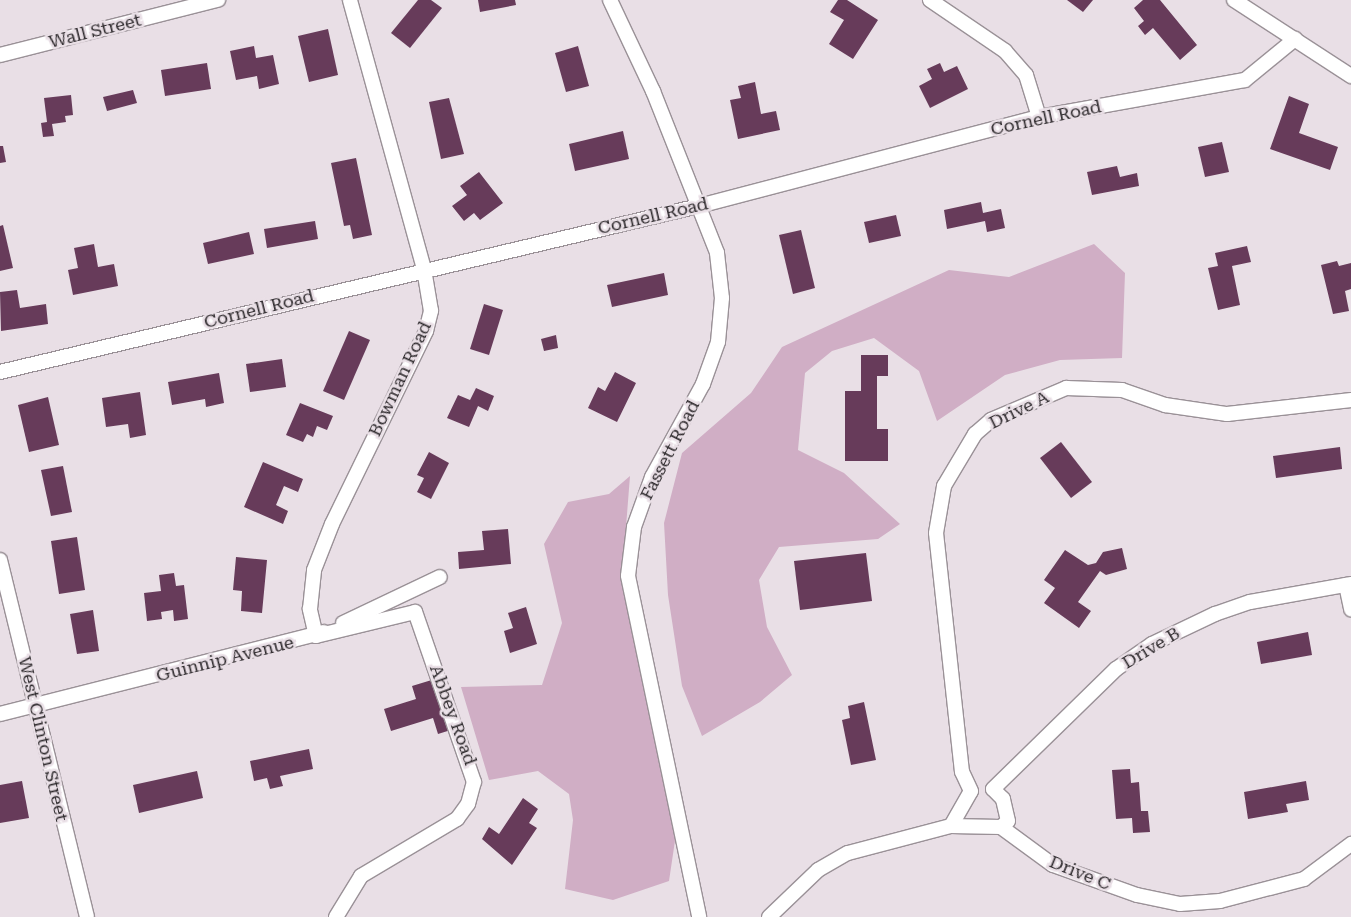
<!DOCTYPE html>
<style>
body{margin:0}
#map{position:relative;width:1351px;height:917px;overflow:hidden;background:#e9dfe6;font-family:"Roboto Serif",serif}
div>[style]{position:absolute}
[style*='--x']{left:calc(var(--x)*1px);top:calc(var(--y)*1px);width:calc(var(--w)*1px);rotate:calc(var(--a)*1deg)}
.green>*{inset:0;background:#d0aec5}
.building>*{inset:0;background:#673b5a}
.roads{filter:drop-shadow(1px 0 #9a9197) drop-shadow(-1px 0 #9a9197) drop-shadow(0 1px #9a9197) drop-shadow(0 -1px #9a9197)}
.street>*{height:14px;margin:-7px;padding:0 7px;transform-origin:7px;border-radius:7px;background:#fff}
span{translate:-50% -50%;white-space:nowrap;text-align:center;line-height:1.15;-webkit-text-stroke:5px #e9dfe6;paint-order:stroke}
.street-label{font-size:18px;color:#2e2a2d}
</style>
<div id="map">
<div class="green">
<i style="clip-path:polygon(1094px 244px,1125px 273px,1122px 358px,1060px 360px,1005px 375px,937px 421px,919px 371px,874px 338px,832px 351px,805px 373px,798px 450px,844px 473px,900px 524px,878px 539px,779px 547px,759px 580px,767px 627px,792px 675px,760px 702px,702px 736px,682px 686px,668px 595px,664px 523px,682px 453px,751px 393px,782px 347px,949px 270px,1009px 277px)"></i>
<i style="clip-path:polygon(630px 476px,622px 578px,676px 834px,669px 881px,613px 900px,565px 889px,573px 820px,569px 794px,538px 771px,489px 780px,461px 687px,542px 685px,562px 623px,544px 544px,568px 502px,609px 494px)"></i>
</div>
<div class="building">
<i style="clip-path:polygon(418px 0,431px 0,442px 8px,410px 48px,391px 33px)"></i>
<i style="clip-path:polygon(478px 0,515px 0,516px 5px,480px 12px)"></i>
<i style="clip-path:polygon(838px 0,847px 0,878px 20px,853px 59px,829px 44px,844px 20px,830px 12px)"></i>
<i style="clip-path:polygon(1067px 0,1093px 0,1083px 12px)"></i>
<i style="clip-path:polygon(1143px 0,1160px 0,1197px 45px,1180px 60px,1153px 28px,1145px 35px,1138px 26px,1144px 21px,1134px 8px)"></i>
<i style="clip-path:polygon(328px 29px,338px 75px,309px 82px,298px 36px)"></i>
<i style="clip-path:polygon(254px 46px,256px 58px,273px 55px,279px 84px,259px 89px,257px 76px,236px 80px,230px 51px)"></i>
<i style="clip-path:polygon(578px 46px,589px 86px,566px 92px,555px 53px)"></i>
<i style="clip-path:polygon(207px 63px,211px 89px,165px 96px,161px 70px)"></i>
<i style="clip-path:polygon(940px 63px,944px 72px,957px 66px,968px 89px,930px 108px,919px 86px,932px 79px,927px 69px)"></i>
<i style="clip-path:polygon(755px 82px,761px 114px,776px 111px,780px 130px,738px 139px,730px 100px,741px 98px,738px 86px)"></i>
<i style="clip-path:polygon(133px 90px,137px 103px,107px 111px,103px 97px)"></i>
<i style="clip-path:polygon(71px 95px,73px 115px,65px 116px,66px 122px,52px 124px,54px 136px,43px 137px,41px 123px,47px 122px,44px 98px)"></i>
<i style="clip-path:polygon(1289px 96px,1309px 104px,1299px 133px,1338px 147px,1330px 170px,1270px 149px)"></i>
<i style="clip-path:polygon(449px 98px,464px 154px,441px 159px,429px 102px)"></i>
<i style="clip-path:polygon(623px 131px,629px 159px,575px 171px,569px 144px)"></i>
<i style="clip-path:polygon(1222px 142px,1229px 172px,1205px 177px,1198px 147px)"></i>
<i style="clip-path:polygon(0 146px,3px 146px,6px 162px,0 163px)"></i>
<i style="clip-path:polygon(356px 158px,372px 235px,353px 239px,350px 225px,344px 226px,331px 163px)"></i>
<i style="clip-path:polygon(1117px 166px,1120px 177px,1137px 173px,1139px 186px,1092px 195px,1087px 172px)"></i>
<i style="clip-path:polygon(479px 172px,503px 203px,480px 220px,474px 213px,464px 221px,452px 206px,467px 195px,460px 186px)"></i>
<i style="clip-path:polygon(981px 202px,983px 213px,1001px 209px,1005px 228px,987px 232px,985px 221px,947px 229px,944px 210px)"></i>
<i style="clip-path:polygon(896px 215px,901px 236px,869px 243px,864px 222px)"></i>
<i style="clip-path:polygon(315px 221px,318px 239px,267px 248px,264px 229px)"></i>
<i style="clip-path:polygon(3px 225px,13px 268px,0 271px,0 226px)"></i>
<i style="clip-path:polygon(801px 230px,815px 288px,793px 294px,779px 235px)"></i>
<i style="clip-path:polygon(249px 232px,254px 254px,208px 264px,203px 243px)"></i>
<i style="clip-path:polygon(94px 244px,98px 267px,114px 264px,118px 286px,73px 295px,68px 270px,78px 268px,74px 248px)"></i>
<i style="clip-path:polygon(1247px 246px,1251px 262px,1232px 266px,1240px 305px,1218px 310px,1208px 268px,1218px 266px,1215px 253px)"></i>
<i style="clip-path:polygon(1337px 261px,1339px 266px,1351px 263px,1351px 289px,1345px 291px,1349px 311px,1333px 314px,1321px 265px)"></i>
<i style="clip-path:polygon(664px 273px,668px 295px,612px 307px,607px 285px)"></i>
<i style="clip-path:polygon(17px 290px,20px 308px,46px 304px,48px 324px,1px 331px,0 292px)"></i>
<i style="clip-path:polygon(484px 304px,503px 310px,489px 355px,470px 349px)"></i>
<i style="clip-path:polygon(349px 331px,370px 340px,344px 400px,323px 391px)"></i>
<i style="clip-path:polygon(556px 335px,558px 348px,544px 351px,541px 339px)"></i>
<i style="clip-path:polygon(861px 355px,888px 355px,888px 376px,877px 376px,877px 429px,888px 429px,888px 461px,845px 461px,845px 391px,861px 391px)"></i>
<i style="clip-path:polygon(282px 359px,286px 387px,250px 392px,246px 364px)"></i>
<i style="clip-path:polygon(615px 372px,636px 383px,617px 422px,588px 408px,598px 387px,605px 391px)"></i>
<i style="clip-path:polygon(219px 373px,224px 403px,206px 407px,205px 399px,172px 405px,168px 382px)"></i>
<i style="clip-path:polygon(476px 388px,494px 396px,488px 411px,478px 406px,469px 427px,447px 418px,458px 395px,470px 400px)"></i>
<i style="clip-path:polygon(140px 392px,146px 435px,130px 438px,128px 424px,106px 427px,102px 398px)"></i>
<i style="clip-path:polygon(48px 397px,59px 445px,29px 452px,18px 405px)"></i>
<i style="clip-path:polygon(300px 403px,333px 416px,327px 430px,317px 426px,313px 437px,307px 434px,303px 442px,286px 435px)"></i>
<i style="clip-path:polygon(1061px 442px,1092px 482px,1071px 498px,1040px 458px)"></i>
<i style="clip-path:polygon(1340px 447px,1342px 469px,1276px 478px,1273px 456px)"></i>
<i style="clip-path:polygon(429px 452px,449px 463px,431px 499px,417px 492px,424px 478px,417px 475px)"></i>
<i style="clip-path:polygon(263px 462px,303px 479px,298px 492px,284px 486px,276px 505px,288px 511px,283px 524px,244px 507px)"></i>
<i style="clip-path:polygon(63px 466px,72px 512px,51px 516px,41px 470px)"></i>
<i style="clip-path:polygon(508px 529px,511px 564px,459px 569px,458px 552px,484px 550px,482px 531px)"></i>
<i style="clip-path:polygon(77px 537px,85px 590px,59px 594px,51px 541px)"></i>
<i style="clip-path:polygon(1122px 548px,1127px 569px,1106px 575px,1100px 571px,1078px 602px,1091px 611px,1079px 628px,1044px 603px,1055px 588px,1044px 580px,1065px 550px,1088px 565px,1096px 563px,1103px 552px)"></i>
<i style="clip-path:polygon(866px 553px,872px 601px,800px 610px,794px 561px)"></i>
<i style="clip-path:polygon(236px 557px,267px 560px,262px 613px,241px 611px,242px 591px,233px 590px)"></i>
<i style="clip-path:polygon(174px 573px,176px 586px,184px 585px,188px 619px,174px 621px,173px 610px,161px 612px,162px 619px,147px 621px,144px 593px,161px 591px,159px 575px)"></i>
<i style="clip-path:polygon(526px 607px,537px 644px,510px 653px,504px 631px,513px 628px,508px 613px)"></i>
<i style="clip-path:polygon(93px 610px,99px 651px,77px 654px,70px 614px)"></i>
<i style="clip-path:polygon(1308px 632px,1312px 655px,1261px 664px,1257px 642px)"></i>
<i style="clip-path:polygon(435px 679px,454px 729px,438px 734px,433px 718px,391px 731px,384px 709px,416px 699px,412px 686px)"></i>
<i style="clip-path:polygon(864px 702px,876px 760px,851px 765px,842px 720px,850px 718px,848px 706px)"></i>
<i style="clip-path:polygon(309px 749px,313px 769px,280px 776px,283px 786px,270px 789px,267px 778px,254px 781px,250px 761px)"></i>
<i style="clip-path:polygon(1130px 769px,1131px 783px,1139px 782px,1141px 811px,1148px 811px,1150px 832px,1133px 833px,1132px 818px,1116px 819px,1112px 770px)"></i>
<i style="clip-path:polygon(197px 771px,203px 798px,139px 813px,133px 785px)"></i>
<i style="clip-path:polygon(22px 781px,29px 818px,0 823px,0 785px)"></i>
<i style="clip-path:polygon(1306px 781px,1309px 800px,1286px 804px,1288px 812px,1248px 819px,1244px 792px)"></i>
<i style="clip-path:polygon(523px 798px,538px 809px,529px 823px,537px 828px,512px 865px,482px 839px,489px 827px,499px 834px)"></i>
</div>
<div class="roads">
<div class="street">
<i style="--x:610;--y:0;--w:101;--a:64.7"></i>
<i style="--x:653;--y:91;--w:174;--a:68.4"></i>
<i style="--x:717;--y:253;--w:45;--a:83.7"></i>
<i style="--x:722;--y:298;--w:44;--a:95.2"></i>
<i style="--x:718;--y:342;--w:45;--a:109.7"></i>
<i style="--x:703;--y:384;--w:106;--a:118.7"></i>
<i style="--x:652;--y:477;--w:53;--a:109.8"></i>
<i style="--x:634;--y:527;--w:49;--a:97"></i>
<i style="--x:628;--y:576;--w:348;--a:78.2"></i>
<i style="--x:930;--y:0;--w:91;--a:34.2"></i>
<i style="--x:1005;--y:51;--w:32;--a:49"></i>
<i style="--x:1026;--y:75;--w:44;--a:72.8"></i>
<i style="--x:1234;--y:0;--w:140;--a:33"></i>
<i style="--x:0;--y:55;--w:225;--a:-14.2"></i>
<i style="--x:0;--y:372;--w:718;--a:-13.36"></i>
<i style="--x:699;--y:206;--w:351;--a:-14.7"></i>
<i style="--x:1039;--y:117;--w:209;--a:-10.2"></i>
<i style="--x:1245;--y:80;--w:65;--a:-39.4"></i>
<i style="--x:0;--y:560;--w:367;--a:76.3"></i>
<i style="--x:1346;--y:585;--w:25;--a:78"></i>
<i style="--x:343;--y:623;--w:107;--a:-25.4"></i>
<i style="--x:0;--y:714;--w:334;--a:-14.2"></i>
<i style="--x:951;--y:826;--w:40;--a:-60.3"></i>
<i style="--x:971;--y:791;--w:21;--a:-115"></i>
<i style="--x:962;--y:772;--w:240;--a:-96.2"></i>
<i style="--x:936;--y:533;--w:48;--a:-80.3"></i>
<i style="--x:944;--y:486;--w:61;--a:-59.2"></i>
<i style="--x:975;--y:434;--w:21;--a:-41"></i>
<i style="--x:991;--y:420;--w:82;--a:-23.1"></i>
<i style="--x:1066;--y:388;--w:56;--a:2"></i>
<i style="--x:1122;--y:390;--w:46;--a:19.2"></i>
<i style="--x:1165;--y:405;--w:63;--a:8.3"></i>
<i style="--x:1227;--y:414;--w:125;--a:-6.4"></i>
<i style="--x:1001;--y:827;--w:9;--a:-41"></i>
<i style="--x:1008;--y:821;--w:23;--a:-103"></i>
<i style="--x:1003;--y:799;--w:14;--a:-135"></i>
<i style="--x:993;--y:789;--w:172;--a:-44.3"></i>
<i style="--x:1116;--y:669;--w:44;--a:-34.8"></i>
<i style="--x:1152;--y:644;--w:70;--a:-25.5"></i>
<i style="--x:1215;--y:614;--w:37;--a:-19"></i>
<i style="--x:1250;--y:602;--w:103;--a:-10.1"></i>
<i style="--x:336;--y:917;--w:48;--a:-58.6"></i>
<i style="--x:361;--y:876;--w:112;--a:-30.7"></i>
<i style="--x:457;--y:819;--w:19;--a:-54"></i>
<i style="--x:468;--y:804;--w:23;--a:-75"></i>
<i style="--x:474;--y:782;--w:180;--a:-109.1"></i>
<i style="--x:415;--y:612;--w:102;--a:166.4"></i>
<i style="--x:316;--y:636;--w:28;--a:-103"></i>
<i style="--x:310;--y:609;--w:39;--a:-84"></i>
<i style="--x:314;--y:570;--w:49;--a:-68.6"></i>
<i style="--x:332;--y:524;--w:215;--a:-64"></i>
<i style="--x:426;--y:331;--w:21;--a:-76"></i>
<i style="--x:431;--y:311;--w:43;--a:-99.5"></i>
<i style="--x:424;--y:269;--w:279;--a:-105.4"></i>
<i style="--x:769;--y:917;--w:68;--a:-43.8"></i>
<i style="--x:818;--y:870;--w:34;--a:-30"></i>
<i style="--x:848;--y:853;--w:106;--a:-14.7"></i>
<i style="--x:951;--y:826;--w:50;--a:1.1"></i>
<i style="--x:1001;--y:827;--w:64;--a:36.2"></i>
<i style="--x:1053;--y:865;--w:89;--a:19.7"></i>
<i style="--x:1137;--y:895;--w:44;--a:11.8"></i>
<i style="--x:1180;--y:904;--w:40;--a:-4.3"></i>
<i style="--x:1220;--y:901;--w:87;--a:-14.7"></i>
<i style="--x:1304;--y:879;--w:59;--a:-36.7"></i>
</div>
</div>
<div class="street-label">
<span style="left:95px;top:31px;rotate:-14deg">Wall Street</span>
<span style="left:1046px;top:118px;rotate:-12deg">Cornell Road</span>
<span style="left:653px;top:216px;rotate:-13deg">Cornell Road</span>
<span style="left:259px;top:309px;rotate:-14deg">Cornell Road</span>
<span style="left:400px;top:379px;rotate:-65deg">Bowman Road</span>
<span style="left:1019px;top:410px;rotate:-26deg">Drive A</span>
<span style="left:670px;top:450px;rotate:-63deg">Fassett Road</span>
<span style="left:1151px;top:648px;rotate:-31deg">Drive B</span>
<span style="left:225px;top:659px;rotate:-14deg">Guinnip Avenue</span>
<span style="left:453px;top:715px;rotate:70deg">Abbey Road</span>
<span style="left:43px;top:739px;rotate:77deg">West Clinton Street</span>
<span style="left:1080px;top:873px;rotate:22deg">Drive C</span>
</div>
</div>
